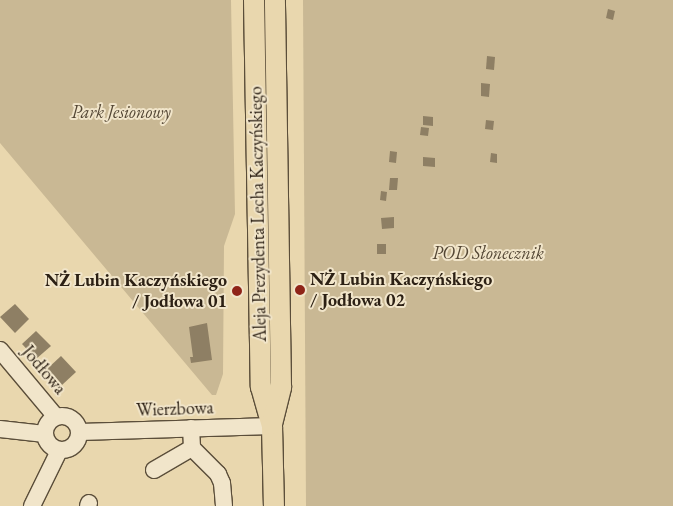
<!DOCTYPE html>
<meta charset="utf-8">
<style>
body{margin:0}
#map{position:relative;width:673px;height:506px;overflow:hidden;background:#e9d7ae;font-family:"EB Garamond",serif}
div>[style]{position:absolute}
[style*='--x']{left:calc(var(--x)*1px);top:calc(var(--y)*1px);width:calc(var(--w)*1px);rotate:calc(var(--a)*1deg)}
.green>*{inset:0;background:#c9b894}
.building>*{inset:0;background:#8e7f64}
.roads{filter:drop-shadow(1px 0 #5b4e3a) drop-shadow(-1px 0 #5b4e3a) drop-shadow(0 1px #5b4e3a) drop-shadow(0 -1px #5b4e3a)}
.minor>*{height:16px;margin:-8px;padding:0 8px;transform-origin:8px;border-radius:8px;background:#f1e5ca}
.minor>.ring{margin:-8px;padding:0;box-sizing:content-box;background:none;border:16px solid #f1e5ca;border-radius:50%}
.major>*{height:20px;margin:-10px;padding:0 10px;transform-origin:10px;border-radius:10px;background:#e9d7ae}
.dots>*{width:14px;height:14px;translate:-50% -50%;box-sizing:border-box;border:2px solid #f1e5ca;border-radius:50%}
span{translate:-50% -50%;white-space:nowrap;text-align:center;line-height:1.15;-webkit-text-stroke:4px #f1e5ca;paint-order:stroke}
.park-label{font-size:18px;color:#534634;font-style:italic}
.street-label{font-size:18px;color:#2c2014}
.poi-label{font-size:18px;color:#2c2014;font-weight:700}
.left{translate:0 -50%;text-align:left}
.right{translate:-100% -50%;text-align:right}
</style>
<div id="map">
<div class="green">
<i style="clip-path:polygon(0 0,231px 0,235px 214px,224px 246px,223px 374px,216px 395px,212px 395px,0 143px)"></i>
<i style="clip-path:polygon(303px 0,673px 0,673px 506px,306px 506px)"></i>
</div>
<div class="building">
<i style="clip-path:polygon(608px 9px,615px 11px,613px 20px,606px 18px)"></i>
<i style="clip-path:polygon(487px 56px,495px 57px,494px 70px,486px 69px)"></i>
<i style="clip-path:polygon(481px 83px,490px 84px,489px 97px,481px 96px)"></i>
<i style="clip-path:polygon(423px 116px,433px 117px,433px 126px,423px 125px)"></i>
<i style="clip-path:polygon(486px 120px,494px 121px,493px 130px,485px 129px)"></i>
<i style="clip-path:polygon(421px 127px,429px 128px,428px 136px,420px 135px)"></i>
<i style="clip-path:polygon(390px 151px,397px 152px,396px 163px,389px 162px)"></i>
<i style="clip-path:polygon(491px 153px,497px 154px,497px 163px,490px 162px)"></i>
<i style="clip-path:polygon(423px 157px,435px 158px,435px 167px,423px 166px)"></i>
<i style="clip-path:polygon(390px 178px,398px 178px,397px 190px,389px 190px)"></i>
<i style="clip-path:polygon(381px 191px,387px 192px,386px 201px,380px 200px)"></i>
<i style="clip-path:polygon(394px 217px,394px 228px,382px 229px,381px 218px)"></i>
<i style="clip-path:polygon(377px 244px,386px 244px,386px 254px,377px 254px)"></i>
<i style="clip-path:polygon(15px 304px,29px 319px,15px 333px,0 317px)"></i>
<i style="clip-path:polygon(207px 323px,212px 360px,191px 363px,190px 357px,193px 357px,189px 327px)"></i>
<i style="clip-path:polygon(36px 331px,51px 346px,36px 359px,22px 344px)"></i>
<i style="clip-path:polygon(61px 356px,76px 372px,62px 385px,47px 369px)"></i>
</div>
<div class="roads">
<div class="minor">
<i style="--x:0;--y:350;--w:87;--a:50.1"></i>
<i class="ring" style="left:45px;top:416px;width:18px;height:18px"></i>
<i style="--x:191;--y:428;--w:20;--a:87"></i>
<i style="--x:192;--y:448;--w:37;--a:45"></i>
<i style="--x:218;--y:474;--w:10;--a:66"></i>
<i style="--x:222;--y:483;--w:23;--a:85"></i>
<i style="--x:0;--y:429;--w:45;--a:6.3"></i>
<i style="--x:80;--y:432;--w:192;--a:-1.8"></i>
<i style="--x:154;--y:470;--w:44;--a:-30.1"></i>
<i style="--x:32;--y:506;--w:61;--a:-63.9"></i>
<i style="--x:88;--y:506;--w:3;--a:-72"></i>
</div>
<div class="major">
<i style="--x:254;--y:0;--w:387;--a:89"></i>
<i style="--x:261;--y:387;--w:41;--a:74.2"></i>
<i style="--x:272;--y:426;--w:80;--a:88.6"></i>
<i style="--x:272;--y:424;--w:38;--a:-76"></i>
<i style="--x:281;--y:387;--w:387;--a:-90.9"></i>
</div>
</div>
<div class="dots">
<i style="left:300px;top:290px;background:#8f2418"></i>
<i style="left:237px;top:291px;background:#8f2418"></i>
</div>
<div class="park-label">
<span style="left:121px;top:112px">Park Jesionowy</span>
<span style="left:488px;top:253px">POD Słonecznik</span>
</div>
<div class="street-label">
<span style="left:258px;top:214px;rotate:-91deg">Aleja Prezydenta Lecha Kaczyńskiego</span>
<span style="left:44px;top:370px;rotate:50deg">Jodłowa</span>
<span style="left:175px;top:409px;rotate:-2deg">Wierzbowa</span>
</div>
<div class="poi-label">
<span class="left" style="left:310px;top:290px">NŻ Lubin Kaczyńskiego<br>/ Jodłowa 02</span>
<span class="right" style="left:227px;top:291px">NŻ Lubin Kaczyńskiego<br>/ Jodłowa 01</span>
</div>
</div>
